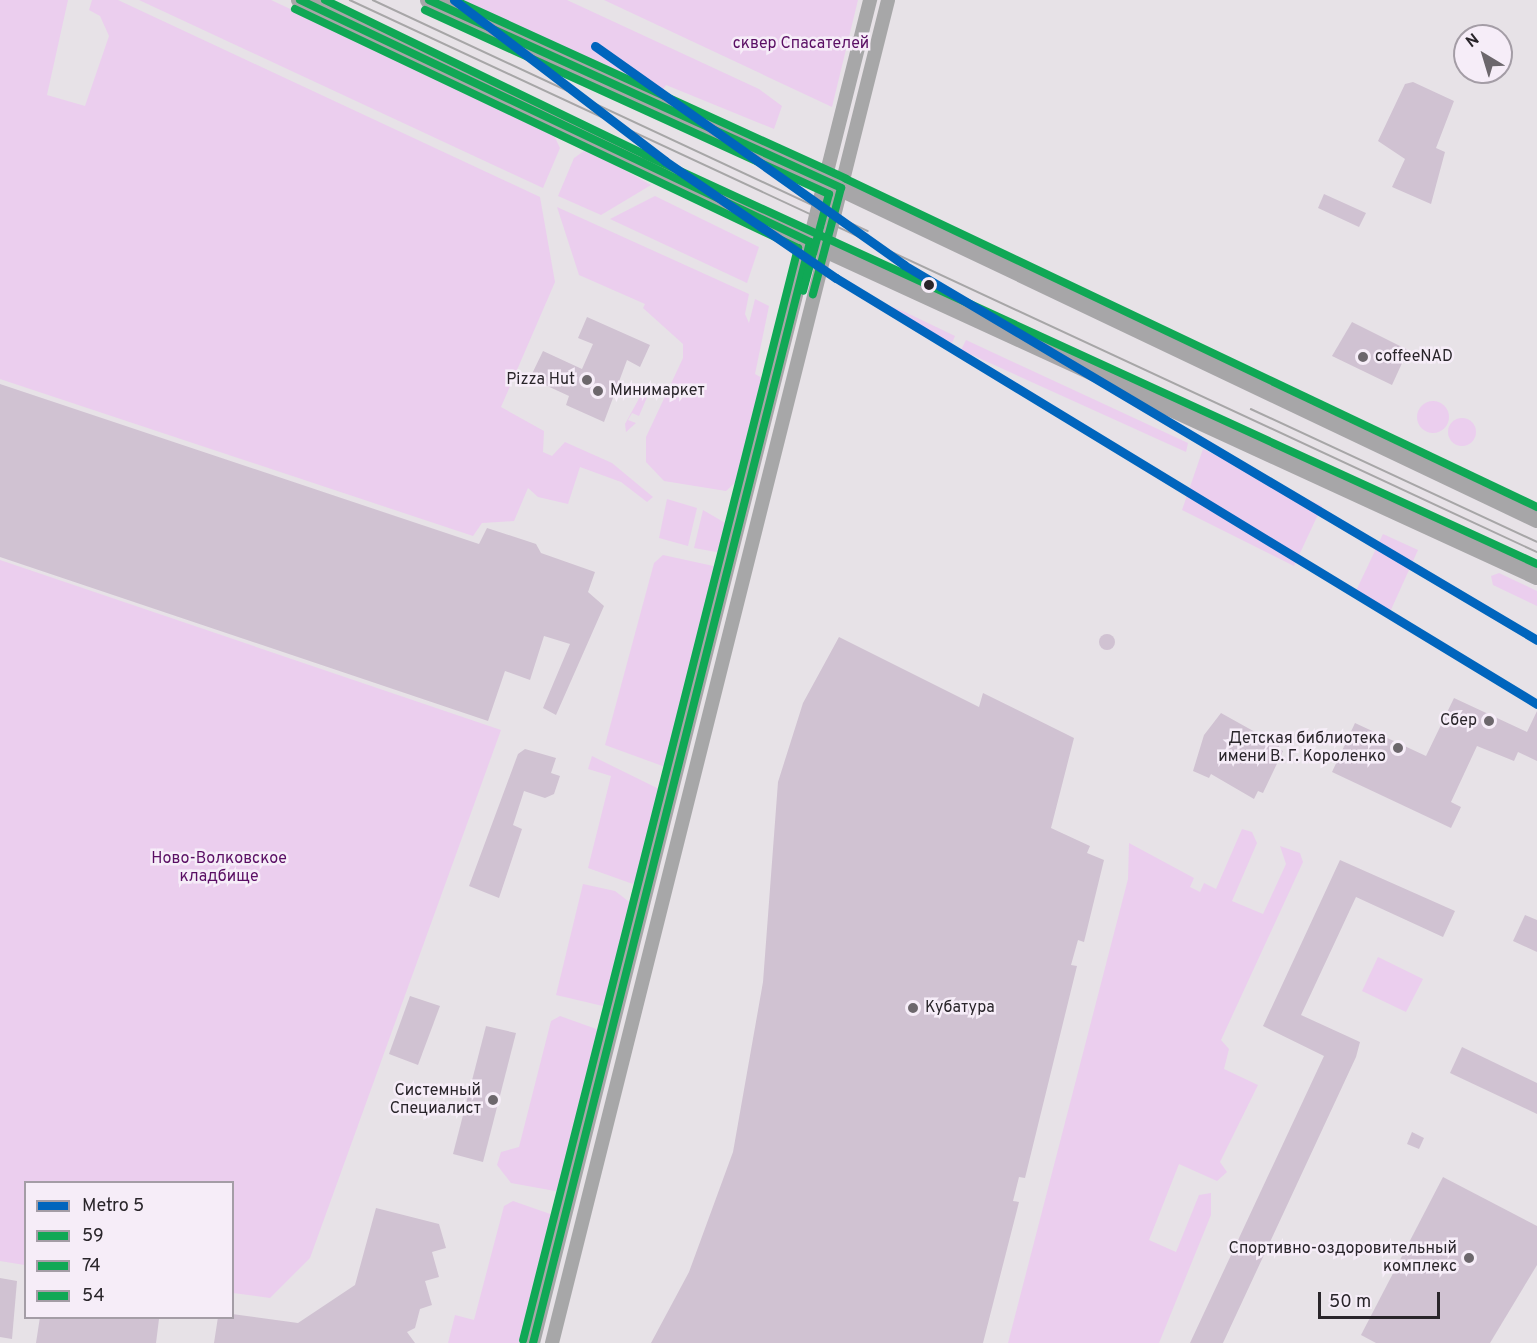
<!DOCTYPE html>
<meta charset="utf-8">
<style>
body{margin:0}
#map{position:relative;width:1537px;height:1343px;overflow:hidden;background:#e7e2e7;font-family:Overpass,sans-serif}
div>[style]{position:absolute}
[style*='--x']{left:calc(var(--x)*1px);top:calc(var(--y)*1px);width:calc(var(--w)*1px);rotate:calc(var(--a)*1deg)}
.green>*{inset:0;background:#ebceee}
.round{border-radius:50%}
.building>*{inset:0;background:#d0c2d2}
.street>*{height:14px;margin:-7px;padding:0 7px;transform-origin:7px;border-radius:7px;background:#a7a7a8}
.secondary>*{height:18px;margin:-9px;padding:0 9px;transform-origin:9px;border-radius:9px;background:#a7a6a8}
.tram>*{height:1.5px;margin:-0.75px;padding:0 0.75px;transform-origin:0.75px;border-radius:0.75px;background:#a7a6a7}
.bus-1>*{height:8px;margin:-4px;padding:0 4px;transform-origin:4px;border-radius:4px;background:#10a855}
.bus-2>*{height:8px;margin:-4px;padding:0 4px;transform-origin:4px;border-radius:4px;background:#10a855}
.bus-3>*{height:8px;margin:-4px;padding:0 4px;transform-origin:4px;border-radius:4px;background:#10a855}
.metro-1>*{height:9px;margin:-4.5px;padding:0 4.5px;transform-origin:4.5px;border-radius:4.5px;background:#0065bd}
.dots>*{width:16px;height:16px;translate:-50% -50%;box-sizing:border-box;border:3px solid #f6edf8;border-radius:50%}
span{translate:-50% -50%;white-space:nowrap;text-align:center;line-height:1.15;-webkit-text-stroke:5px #f6edf8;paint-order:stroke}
.park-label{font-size:16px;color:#5a0f64}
.poi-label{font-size:16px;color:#29252a}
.left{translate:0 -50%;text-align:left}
.right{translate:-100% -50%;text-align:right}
.legend{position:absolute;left:24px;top:1181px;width:210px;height:138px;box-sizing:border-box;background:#f6edf8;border:2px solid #a49da6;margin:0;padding:8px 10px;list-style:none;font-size:18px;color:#29252a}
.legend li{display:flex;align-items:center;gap:12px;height:30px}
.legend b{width:30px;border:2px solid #a49da6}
.north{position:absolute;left:1453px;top:24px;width:60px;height:60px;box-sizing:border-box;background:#f6edf8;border:2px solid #a49da6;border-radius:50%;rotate:322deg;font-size:16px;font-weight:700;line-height:24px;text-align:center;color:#29252a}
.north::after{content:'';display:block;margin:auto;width:21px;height:27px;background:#6c676c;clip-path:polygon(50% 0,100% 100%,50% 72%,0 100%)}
.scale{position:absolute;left:1318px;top:1292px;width:122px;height:27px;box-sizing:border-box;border:3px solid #29252a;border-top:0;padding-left:8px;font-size:18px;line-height:21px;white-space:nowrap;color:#29252a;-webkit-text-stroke:4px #f6edf8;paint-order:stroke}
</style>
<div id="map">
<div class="green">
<i style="clip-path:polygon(0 0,68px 0,47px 95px,85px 106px,109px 36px,100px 16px,89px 10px,92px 0,118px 0,540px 197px,555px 282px,501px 407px,544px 431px,543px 452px,552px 456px,565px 442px,612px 463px,653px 497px,647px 502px,621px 482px,580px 467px,568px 504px,538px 497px,528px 488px,514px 521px,482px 523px,473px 536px,0 379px)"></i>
<i style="clip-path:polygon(139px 0,271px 0,552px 131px,560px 148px,543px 188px)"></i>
<i style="clip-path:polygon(459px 0,567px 0,759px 89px,782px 106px,774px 129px,666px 85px,662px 91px,631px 80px)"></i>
<i style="clip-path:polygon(604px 0,858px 0,832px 107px)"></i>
<i style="clip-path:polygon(584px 151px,592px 152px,651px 185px,601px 215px,558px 196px,574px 158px)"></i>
<i style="clip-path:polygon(655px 196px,759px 247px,747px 283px,610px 219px)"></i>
<i style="clip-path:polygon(557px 207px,749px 294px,745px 314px,749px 323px,755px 299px,769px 306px,755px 374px,764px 379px,738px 480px,726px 491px,664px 481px,646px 462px,646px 437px,683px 358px,683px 344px,643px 308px,645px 304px,579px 275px)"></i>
<i style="clip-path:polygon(873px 299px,905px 312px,955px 336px,952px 343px,872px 304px)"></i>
<i style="clip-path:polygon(966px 340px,1188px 443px,1186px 452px,961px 350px)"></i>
<i style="clip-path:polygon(647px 384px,651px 388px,639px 416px,632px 413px,628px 420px,636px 423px,626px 432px,625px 424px)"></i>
<i class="round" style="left:1417px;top:401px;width:32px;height:32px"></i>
<i class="round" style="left:1448px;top:418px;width:28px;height:28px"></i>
<i style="clip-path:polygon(1203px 449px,1322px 506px,1294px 566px,1182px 510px)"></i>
<i style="clip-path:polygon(667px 499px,697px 508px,688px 546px,659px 538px)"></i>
<i style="clip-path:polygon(703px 510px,727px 524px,722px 553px,694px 548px)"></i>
<i style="clip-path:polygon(1383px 534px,1418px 550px,1390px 612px,1354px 595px)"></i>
<i style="clip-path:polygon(663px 555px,718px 567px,668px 768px,605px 745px,654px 563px)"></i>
<i style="clip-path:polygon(0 560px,501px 730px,310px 1258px,270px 1298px,233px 1293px,232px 1182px,26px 1182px,25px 1265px,0 1261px)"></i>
<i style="clip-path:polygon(1499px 573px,1537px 591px,1537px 606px,1493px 585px,1491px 576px)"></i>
<i style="clip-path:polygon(592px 756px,659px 789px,640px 878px,633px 884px,588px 868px,611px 776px,588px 769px)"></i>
<i style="clip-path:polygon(1242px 829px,1252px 832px,1257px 843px,1232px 901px,1263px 914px,1286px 864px,1280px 846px,1300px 853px,1303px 862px,1221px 1040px,1229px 1049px,1224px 1069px,1258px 1085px,1220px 1162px,1227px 1172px,1217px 1181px,1179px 1164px,1149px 1240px,1176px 1252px,1199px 1195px,1211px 1193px,1211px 1215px,1159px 1343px,1008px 1343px,1128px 879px,1129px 843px,1194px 878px,1190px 887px,1200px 892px,1204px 883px,1216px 889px)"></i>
<i style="clip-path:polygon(583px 884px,615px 891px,632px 904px,607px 1007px,556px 995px)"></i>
<i style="clip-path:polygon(1378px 957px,1423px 979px,1406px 1012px,1362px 991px)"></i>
<i style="clip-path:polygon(560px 1016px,602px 1031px,563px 1187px,555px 1191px,511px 1183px,497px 1165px,501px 1152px,519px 1147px,551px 1021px)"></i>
<i style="clip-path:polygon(513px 1201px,556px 1216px,525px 1343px,448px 1343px,455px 1315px,474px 1320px,504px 1206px)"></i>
</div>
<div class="building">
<i style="clip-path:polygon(1413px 82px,1454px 101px,1436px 148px,1445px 152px,1431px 204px,1392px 187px,1405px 159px,1378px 141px,1405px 84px)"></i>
<i style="clip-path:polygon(1324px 194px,1366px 213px,1359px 227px,1318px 208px)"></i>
<i style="clip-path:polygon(587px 317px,650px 345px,640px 367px,627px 360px,604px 422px,566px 405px,569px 396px,530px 378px,543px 351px,582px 369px,593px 344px,578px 338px)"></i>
<i style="clip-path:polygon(1352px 322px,1408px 350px,1392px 385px,1332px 356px)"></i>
<i style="clip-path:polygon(0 384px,479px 544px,487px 528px,524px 540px,536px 544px,541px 553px,595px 572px,588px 592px,604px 606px,556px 715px,543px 708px,570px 644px,544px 636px,530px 680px,505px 671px,488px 721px,0 557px)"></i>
<i class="round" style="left:1099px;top:634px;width:16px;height:16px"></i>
<i style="clip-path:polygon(839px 637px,979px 707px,983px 693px,1074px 738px,1051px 828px,1090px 846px,1087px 853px,1104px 860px,1084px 942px,1078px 940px,1071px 965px,1077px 966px,1025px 1178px,1019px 1177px,1013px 1201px,1019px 1202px,983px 1343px,651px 1343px,689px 1272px,733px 1152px,763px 982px,778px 782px,803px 703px)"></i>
<i style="clip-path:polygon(1454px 698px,1527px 732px,1537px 711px,1537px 761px,1518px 752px,1514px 761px,1477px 746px,1451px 802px,1461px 807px,1451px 828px,1332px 772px,1355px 723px,1426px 756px)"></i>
<i style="clip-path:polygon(1221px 713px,1264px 737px,1282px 741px,1278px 748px,1283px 751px,1263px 793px,1258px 791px,1254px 799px,1211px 774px,1209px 778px,1193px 771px,1204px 735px)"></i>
<i style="clip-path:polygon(525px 749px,556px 758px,551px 773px,560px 776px,554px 794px,545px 798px,524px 791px,513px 825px,522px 829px,499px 898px,469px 886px,518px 754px)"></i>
<i style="clip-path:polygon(1340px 860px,1455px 911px,1443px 937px,1356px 897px,1301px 1015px,1360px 1042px,1356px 1057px,1223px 1343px,1190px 1343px,1324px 1056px,1263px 1026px)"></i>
<i style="clip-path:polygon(1525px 915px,1537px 920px,1537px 952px,1513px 941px)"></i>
<i style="clip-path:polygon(410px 996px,440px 1006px,418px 1065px,389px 1054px)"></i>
<i style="clip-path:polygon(486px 1026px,516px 1033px,483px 1162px,453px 1154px)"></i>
<i style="clip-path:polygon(1462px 1047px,1537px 1083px,1537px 1114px,1450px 1073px)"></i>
<i style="clip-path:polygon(1412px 1132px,1424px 1138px,1419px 1149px,1407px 1144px)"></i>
<i style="clip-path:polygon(1443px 1177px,1537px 1226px,1537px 1265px,1490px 1343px,1376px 1343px,1361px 1335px)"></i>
<i style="clip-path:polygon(376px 1208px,439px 1224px,446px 1248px,432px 1252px,439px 1277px,425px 1281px,432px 1305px,420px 1309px,415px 1328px,407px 1332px,415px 1343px,214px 1343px,218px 1317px,232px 1314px,298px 1323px,355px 1285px)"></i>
<i style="clip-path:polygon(0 1278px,17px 1281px,12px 1339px,0 1337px)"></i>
<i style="clip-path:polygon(40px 1317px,152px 1317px,159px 1319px,156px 1343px,36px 1343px)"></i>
</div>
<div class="street">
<i style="--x:533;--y:1343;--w:1385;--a:-75.91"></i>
<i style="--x:552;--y:1343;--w:1384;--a:-75.95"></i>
</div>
<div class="secondary">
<i style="--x:300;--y:0;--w:307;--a:25.1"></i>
<i style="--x:578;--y:130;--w:71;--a:28.7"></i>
<i style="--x:640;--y:164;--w:987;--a:24.67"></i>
<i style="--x:429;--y:0;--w:453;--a:24.5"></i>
<i style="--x:841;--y:188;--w:771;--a:25.43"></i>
</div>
<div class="tram">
<i style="--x:350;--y:0;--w:1309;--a:24.94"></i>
<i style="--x:373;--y:0;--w:546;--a:25.02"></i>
<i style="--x:1251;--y:409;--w:315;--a:24.9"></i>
</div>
<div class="bus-1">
<i style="--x:300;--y:0;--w:565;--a:25.38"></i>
<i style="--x:810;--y:242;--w:1135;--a:104.12"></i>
<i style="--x:429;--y:0;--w:453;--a:24.5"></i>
<i style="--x:841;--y:188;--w:110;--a:104.8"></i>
</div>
<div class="bus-2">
<i style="--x:295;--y:9;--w:557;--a:25.41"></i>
<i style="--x:798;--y:248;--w:1126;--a:104.13"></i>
<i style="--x:425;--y:10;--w:444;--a:24.5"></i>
<i style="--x:829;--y:194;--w:100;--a:105"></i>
</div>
<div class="bus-3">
<i style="--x:325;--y:0;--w:356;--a:25.8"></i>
<i style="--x:645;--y:155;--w:981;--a:24.63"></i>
<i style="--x:454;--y:0;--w:431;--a:24.5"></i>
<i style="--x:846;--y:179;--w:765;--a:25.39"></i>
</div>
<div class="metro-1">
<i style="--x:454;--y:0;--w:265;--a:37.3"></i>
<i style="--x:665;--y:161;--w:207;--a:34.4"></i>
<i style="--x:836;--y:278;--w:820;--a:31.29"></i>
<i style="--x:595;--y:46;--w:379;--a:35.3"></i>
<i style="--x:904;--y:265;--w:736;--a:30.64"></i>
</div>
<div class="dots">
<i style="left:929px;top:285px;background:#29252a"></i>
<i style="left:1363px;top:357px;background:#6c676c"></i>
<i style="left:587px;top:380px;background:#6c676c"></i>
<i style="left:598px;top:391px;background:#6c676c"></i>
<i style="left:1489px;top:721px;background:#6c676c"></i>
<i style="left:1398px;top:748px;background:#6c676c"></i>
<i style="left:913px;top:1008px;background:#6c676c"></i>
<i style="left:493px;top:1100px;background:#6c676c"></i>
<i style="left:1469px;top:1258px;background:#6c676c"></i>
</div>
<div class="park-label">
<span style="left:801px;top:44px">cквер Спасателей</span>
<span style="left:219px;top:868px">Ново-Волковское<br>кладбище</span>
</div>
<div class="poi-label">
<span class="left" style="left:1375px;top:357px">coffeeNAD</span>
<span class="right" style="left:575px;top:380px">Pizza Hut</span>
<span class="left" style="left:610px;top:391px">Минимаркет</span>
<span class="right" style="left:1477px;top:721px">Сбер</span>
<span class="right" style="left:1386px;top:748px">Детская библиотека<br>имени В. Г. Короленко</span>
<span class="left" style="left:925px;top:1008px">Кубатура</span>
<span class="right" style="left:481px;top:1100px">Системный<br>Специалист</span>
<span class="right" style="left:1457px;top:1258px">Спортивно-оздоровительный<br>комплекс</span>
</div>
<ul class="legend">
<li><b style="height:8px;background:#0065bd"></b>Metro 5</li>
<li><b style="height:8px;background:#10a855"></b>59</li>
<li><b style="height:8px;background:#10a855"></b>74</li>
<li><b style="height:8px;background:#10a855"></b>54</li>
</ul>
<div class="north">N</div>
<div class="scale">50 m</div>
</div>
